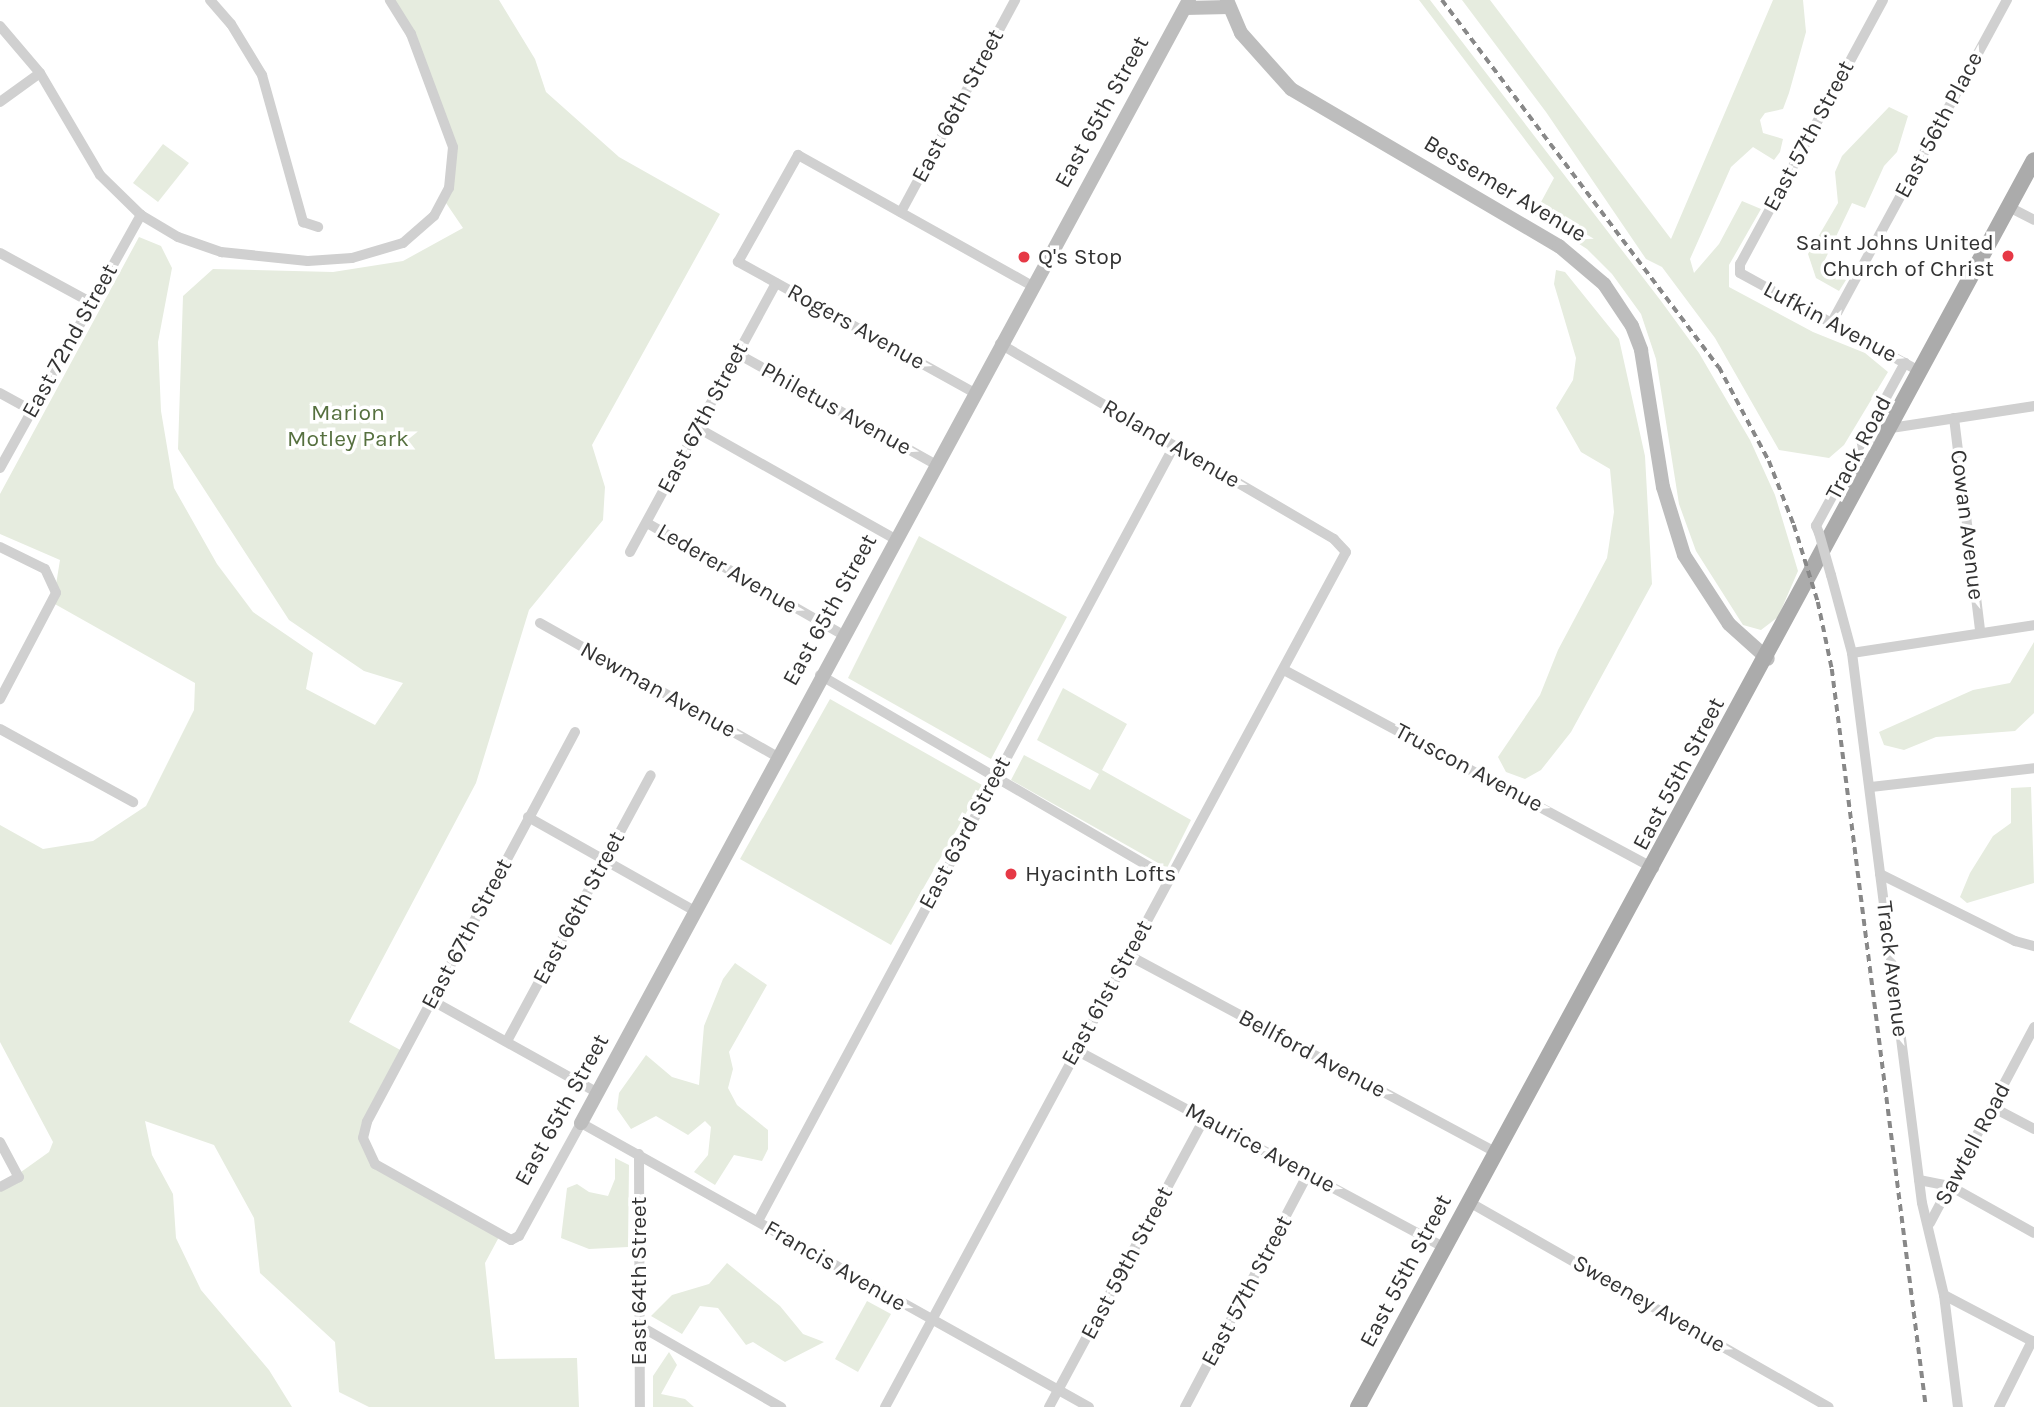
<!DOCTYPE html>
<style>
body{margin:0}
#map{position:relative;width:2034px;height:1407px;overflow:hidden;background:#fff;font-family:Karla,sans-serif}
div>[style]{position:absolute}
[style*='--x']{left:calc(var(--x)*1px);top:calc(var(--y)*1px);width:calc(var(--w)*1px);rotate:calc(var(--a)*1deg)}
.green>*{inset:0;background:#e6ecdf}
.street>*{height:10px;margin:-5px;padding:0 5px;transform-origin:5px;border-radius:5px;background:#d0d0d0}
.secondary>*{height:14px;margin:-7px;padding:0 7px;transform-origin:7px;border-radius:7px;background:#bdbdbd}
.primary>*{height:16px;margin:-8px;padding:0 8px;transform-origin:8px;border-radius:8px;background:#ababab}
.rail>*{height:3.5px;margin-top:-1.75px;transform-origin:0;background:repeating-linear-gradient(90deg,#888 0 7px,transparent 0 12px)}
.street-bridge>*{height:10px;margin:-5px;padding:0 5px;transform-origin:5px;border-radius:5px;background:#d0d0d0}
.dots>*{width:19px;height:19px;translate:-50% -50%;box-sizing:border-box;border:4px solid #fff;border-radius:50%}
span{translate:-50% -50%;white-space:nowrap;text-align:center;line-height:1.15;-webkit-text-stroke:7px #fff;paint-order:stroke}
.street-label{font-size:23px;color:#333}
.poi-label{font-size:23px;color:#333}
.right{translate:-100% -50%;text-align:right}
.left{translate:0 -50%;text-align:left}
.park-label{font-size:23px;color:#56703f}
</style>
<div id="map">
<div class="green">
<i style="clip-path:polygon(390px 0,499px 0,535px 59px,546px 92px,619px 157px,720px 214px,592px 445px,605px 487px,603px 520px,529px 610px,476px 783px,349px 1022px,404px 1052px,363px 1138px,375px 1164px,499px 1237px,485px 1263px,495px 1359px,577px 1358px,579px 1407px,369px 1407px,339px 1392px,335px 1342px,260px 1273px,254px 1218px,214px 1145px,145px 1121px,152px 1155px,173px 1194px,176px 1238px,201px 1290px,269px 1370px,292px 1407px,0 1407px,0 1187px,49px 1152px,53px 1142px,0 1042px,0 825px,43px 849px,93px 841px,146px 806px,194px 710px,195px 683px,53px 603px,60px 560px,0 534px,0 494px,139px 237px,161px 246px,172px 268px,158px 342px,161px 411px,174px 488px,217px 564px,253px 612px,313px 653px,306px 689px,375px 725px,403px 683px,364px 671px,289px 620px,178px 449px,183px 296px,213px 269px,333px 272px,403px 261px,463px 228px,444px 200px,453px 147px,435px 90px)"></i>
<i style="clip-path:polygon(1419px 0,1430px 0,1661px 301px,1699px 353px,1750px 440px,1775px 495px,1798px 571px,1778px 617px,1761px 630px,1743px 625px,1696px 551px,1679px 504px,1656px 359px,1641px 314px,1612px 274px,1587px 249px,1534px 215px,1554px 178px)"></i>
<i style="clip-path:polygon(1462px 0,1490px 0,1671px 239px,1773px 0,1803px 0,1806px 32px,1789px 93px,1783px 109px,1765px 113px,1760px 120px,1763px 133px,1783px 139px,1780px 152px,1774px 160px,1753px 147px,1731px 167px,1690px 259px,1694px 273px,1719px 244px,1742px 201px,1761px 209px,1729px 265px,1729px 287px,1813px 332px,1865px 353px,1888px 372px,1844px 445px,1829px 458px,1779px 450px,1715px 338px,1662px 267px,1646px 259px,1546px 112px)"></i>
<i style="clip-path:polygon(1889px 107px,1908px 116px,1897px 152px,1884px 166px,1865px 208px,1852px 203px,1822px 266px,1846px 280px,1839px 291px,1816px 278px,1808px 254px,1838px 203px,1835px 172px,1842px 156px)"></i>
<i style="clip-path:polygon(163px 144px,189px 163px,158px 202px,133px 183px)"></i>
<i style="clip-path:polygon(1556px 270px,1565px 272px,1619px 339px,1645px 456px,1652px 584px,1571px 732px,1541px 770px,1525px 779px,1506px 772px,1498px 757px,1540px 695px,1558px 650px,1607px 558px,1614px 512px,1610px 469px,1581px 452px,1556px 408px,1573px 380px,1576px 358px,1554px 284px)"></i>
<i style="clip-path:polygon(919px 536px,1067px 617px,991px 759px,848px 678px)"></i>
<i style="clip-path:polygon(2034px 642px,2034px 713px,2015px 731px,1936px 737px,1904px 750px,1884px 745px,1879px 732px,1973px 690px,2010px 683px)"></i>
<i style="clip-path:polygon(1063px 688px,1127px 724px,1102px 770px,1191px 820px,1167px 868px,1011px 780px,1024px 755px,1090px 790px,1099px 774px,1037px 740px)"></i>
<i style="clip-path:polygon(830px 699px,982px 785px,891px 945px,740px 859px)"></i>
<i style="clip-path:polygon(2031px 787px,2034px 883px,1967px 903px,1960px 897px,1970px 873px,1993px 836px,2011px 823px,2011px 788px)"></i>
<i style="clip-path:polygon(735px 963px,767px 985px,729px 1052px,733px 1069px,728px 1088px,737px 1105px,768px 1130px,768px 1149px,762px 1161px,734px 1155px,715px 1185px,694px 1172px,708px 1155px,711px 1127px,705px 1121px,688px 1135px,656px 1116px,631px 1129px,617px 1109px,619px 1093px,646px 1055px,672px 1077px,699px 1085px,704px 1026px,723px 979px)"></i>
<i style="clip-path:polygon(615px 1158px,629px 1165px,628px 1247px,589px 1249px,561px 1238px,567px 1188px,577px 1184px,589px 1192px,608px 1196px,615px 1179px)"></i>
<i style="clip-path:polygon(727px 1263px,780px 1306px,803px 1334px,824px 1342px,785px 1362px,753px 1342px,746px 1345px,718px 1308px,700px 1306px,682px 1334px,651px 1316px,672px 1295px,709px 1284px)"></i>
<i style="clip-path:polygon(867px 1301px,891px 1314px,858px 1372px,835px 1359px)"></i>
<i style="clip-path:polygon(669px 1352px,677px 1365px,661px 1394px,685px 1399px,694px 1407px,653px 1407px,653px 1376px)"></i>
</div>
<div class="street">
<i style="--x:210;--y:0;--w:32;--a:49"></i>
<i style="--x:231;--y:24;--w:60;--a:58.7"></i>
<i style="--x:262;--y:75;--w:153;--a:74.4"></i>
<i style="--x:303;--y:222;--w:16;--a:18"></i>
<i style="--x:1883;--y:0;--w:300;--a:118.4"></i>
<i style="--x:1740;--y:264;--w:9;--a:90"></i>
<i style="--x:1740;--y:273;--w:206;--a:28.7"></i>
<i style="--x:0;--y:26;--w:62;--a:49.6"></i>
<i style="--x:40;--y:73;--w:118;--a:59.5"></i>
<i style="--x:100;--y:175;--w:57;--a:44.3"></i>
<i style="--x:141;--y:215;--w:43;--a:30.7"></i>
<i style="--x:178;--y:237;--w:46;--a:19.2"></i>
<i style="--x:221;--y:252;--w:87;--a:5.9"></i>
<i style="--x:308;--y:261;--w:44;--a:-3.9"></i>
<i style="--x:352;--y:258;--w:53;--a:-16.4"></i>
<i style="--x:403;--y:243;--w:41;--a:-41.1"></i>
<i style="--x:434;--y:216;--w:32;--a:-62"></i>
<i style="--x:449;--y:188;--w:41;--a:-84.4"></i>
<i style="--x:453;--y:147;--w:121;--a:-110.4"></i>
<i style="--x:411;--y:34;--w:40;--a:-122"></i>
<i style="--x:0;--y:102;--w:49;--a:-35.9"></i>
<i style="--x:2009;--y:207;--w:28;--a:27"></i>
<i style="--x:901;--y:212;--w:241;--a:-61.7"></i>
<i style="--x:0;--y:253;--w:105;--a:28.5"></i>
<i style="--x:1831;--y:324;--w:369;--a:-61.5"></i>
<i style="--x:738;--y:354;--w:226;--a:29.2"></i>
<i style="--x:973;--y:392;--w:269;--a:-151"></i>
<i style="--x:738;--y:262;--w:123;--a:-60.7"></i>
<i style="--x:798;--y:155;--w:268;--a:29.2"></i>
<i style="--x:0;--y:393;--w:35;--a:29"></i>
<i style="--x:1954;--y:418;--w:215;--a:83"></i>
<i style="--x:698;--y:428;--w:226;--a:29.4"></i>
<i style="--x:1891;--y:428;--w:145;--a:-8.7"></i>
<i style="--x:0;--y:468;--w:290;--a:-60.9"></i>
<i style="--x:647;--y:523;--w:226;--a:29.7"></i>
<i style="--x:1819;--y:533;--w:8;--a:-113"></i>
<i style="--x:1816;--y:526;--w:186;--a:-61.4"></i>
<i style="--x:0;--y:547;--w:50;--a:26.1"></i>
<i style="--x:45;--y:569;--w:26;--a:65"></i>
<i style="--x:56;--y:593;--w:120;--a:117.8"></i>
<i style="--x:630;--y:552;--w:306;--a:-61.5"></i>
<i style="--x:1831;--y:575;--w:81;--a:74.9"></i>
<i style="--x:1852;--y:653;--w:554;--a:82.75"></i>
<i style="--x:1922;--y:1203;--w:95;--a:76.6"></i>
<i style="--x:1944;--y:1295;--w:113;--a:82.9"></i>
<i style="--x:540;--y:623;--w:271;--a:29.4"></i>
<i style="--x:1852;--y:653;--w:184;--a:-8.7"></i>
<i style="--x:1284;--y:670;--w:420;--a:28.2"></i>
<i style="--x:820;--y:675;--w:405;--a:30.2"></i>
<i style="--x:0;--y:729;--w:152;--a:28.8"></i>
<i style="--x:575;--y:732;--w:442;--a:118.1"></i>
<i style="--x:367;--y:1122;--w:16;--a:104"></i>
<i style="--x:363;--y:1138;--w:29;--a:65"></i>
<i style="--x:375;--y:1164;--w:156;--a:29.2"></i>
<i style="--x:511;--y:1240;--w:9;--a:-27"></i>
<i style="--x:519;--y:1236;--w:129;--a:-61.2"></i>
<i style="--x:581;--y:1123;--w:582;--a:29.21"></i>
<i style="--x:1871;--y:787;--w:164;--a:-6.6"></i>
<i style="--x:528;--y:817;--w:192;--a:29.4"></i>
<i style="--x:1880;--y:874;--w:151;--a:26.4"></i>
<i style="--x:2015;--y:941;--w:20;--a:15"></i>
<i style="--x:1128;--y:955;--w:417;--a:28.2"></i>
<i style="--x:431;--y:1000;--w:191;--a:29.1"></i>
<i style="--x:507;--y:1041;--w:302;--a:-61.6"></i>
<i style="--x:1076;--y:1050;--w:417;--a:28.2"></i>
<i style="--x:1994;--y:1108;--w:45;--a:27.7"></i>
<i style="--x:0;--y:1142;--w:40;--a:62"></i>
<i style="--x:19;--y:1177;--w:21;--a:152"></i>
<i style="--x:639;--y:1154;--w:253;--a:89.8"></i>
<i style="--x:1919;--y:1180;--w:32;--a:11"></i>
<i style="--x:1950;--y:1186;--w:96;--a:29.2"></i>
<i style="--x:1469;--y:1202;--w:414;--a:29.7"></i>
<i style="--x:758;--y:1221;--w:880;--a:-61.77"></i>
<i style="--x:1930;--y:1223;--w:222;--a:-62"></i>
<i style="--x:1944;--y:1295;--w:102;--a:27.6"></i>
<i style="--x:640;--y:1326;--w:163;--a:29.9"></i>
<i style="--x:885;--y:1407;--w:971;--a:-61.67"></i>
<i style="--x:1346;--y:552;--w:18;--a:-133"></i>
<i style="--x:1334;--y:539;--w:387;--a:-149.7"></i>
<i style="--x:1049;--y:1407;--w:327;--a:-61.7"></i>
<i style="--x:1185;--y:1407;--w:263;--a:-62.2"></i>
<i style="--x:1999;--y:1407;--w:74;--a:-63.4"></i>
</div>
<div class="secondary">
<i style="--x:1227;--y:0;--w:36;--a:67"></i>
<i style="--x:1241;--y:33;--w:75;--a:48.2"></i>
<i style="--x:1291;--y:89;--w:311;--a:30.4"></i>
<i style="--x:1559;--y:246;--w:59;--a:40.2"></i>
<i style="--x:1604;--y:284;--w:50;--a:56.3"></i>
<i style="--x:1632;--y:326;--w:26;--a:69"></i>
<i style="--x:1641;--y:350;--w:139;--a:80.9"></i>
<i style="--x:1663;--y:487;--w:71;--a:72.8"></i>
<i style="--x:1684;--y:555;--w:82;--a:56.9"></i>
<i style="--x:1729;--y:624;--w:52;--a:41.9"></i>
<i style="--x:1185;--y:8;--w:44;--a:-1.3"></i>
<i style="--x:581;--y:1123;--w:1277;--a:-61.57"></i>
</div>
<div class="primary">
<i style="--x:1358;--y:1407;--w:1418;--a:-61.54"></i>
</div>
<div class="rail">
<i style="--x:1442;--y:0;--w:460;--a:53"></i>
<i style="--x:1719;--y:367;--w:106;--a:62"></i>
<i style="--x:1769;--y:461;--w:69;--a:68.7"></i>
<i style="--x:1794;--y:525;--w:81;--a:72.7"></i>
<i style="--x:1818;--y:602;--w:68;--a:78.2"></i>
<i style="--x:1832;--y:669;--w:744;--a:82.74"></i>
</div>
<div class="street-bridge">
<i style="--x:1819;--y:533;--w:44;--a:74.1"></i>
</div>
<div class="dots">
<i style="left:2008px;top:256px;background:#e63946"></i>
<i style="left:1024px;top:257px;background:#e63946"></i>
<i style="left:1011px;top:874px;background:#e63946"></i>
</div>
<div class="street-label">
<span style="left:958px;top:106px;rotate:-62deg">East 66th Street</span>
<span style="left:1102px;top:112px;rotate:-61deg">East 65th Street</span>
<span style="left:1939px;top:125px;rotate:-62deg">East 56th Place</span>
<span style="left:1809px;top:136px;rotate:-62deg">East 57th Street</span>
<span style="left:1505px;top:189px;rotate:31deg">Bessemer Avenue</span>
<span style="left:1830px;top:322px;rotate:28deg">Lufkin Avenue</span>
<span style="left:856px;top:327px;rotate:29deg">Rogers Avenue</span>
<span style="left:70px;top:341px;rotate:-61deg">East 72nd Street</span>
<span style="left:836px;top:409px;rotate:29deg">Philetus Avenue</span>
<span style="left:703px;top:418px;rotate:-62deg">East 67th Street</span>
<span style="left:1171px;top:444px;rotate:30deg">Roland Avenue</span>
<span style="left:1859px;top:448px;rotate:-62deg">Track Road</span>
<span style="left:1967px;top:525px;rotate:83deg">Cowan Avenue</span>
<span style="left:727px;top:569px;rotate:30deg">Lederer Avenue</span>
<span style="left:830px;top:610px;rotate:-61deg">East 65th Street</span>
<span style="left:658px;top:690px;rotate:29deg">Newman Avenue</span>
<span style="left:1469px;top:768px;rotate:28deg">Truscon Avenue</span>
<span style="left:1679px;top:774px;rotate:-62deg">East 55th Street</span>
<span style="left:965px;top:833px;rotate:-62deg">East 63rd Street</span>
<span style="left:579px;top:908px;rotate:-62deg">East 66th Street</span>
<span style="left:467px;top:934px;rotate:-62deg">East 67th Street</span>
<span style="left:1892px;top:969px;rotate:83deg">Track Avenue</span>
<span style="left:1107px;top:993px;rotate:-61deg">East 61st Street</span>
<span style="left:1312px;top:1054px;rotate:28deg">Bellford Avenue</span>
<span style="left:562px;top:1110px;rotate:-61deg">East 65th Street</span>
<span style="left:1973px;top:1144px;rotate:-62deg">Sawtell Road</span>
<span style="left:1260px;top:1148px;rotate:28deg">Maurice Avenue</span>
<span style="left:1127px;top:1263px;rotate:-62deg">East 59th Street</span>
<span style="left:835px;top:1266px;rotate:30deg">Francis Avenue</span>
<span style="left:1406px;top:1271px;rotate:-62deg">East 55th Street</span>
<span style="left:639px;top:1281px;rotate:-90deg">East 64th Street</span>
<span style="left:1247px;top:1291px;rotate:-62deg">East 57th Street</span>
<span style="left:1649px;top:1304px;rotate:30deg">Sweeney Avenue</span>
</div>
<div class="poi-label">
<span class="right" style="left:1994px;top:256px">Saint Johns United<br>Church of Christ</span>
<span class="left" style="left:1038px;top:257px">Q's Stop</span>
<span class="left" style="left:1025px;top:874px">Hyacinth Lofts</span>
</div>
<div class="park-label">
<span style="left:348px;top:426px">Marion<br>Motley Park</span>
</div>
</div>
